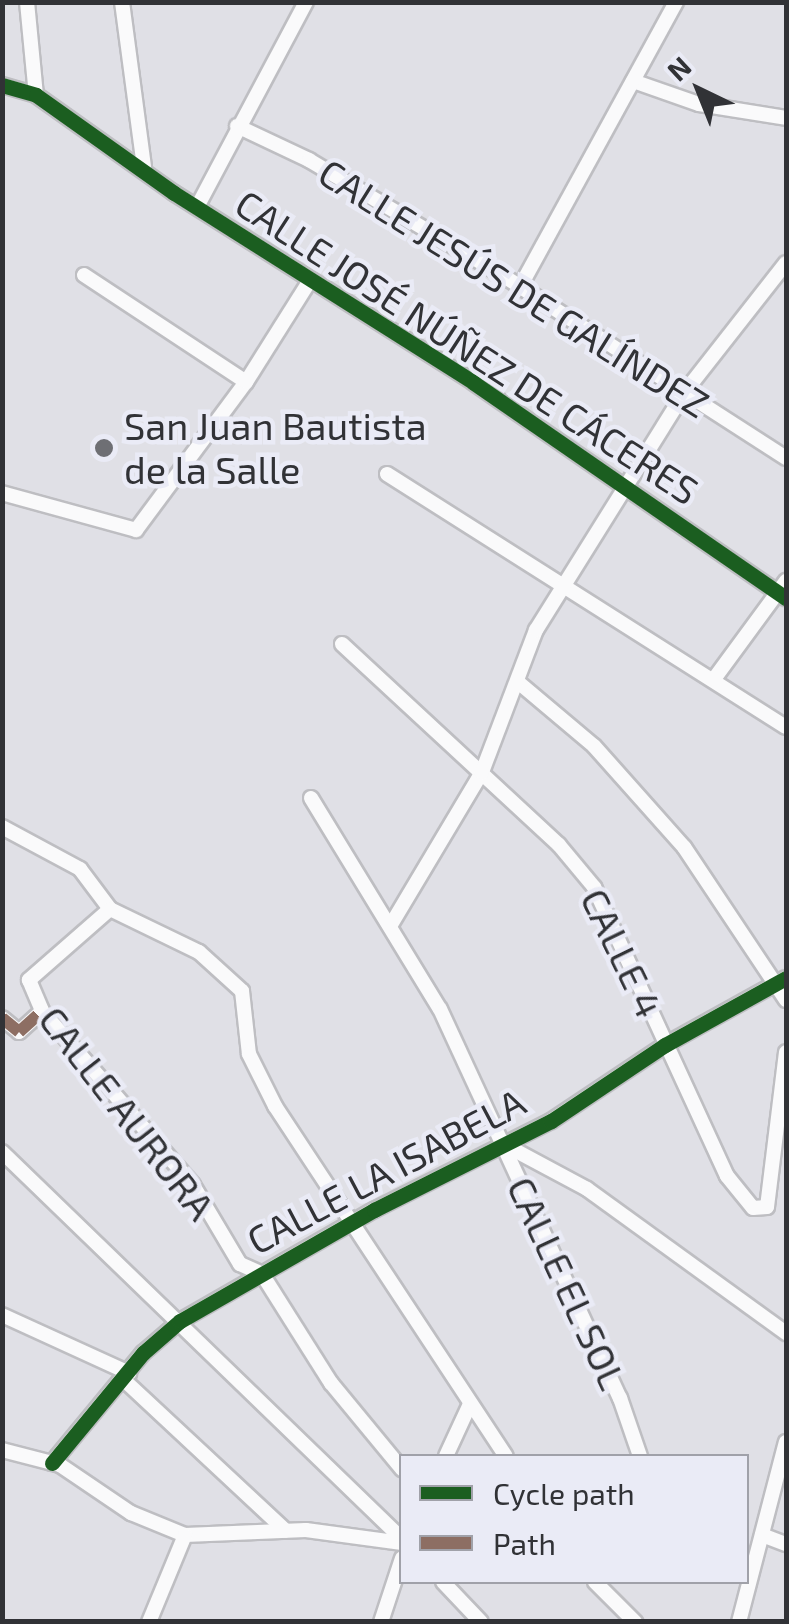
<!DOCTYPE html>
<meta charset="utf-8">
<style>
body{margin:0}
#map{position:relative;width:789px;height:1624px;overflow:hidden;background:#e0e0e6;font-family:"Exo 2",sans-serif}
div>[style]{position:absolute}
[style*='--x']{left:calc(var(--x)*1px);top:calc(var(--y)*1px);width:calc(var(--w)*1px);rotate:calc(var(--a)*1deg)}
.roads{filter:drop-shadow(2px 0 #bebec2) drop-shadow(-2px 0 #bebec2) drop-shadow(0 2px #bebec2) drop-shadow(0 -2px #bebec2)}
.street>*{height:14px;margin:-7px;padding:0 7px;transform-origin:7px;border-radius:7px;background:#fafafb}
.quiet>*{height:12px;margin-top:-6px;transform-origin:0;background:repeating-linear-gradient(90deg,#8d6e63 0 25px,transparent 0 37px)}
.cycleway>*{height:15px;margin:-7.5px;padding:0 7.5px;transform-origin:7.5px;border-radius:7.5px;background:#1b5e20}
.dots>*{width:28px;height:28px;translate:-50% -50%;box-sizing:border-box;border:5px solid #eaebf6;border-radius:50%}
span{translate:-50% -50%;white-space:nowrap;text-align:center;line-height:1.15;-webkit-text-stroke:9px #eaebf6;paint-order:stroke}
.street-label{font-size:38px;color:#313236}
.poi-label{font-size:38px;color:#313236}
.left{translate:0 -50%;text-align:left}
.frame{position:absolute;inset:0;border:5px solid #313236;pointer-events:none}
.legend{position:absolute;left:399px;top:1454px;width:350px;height:130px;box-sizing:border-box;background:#eaebf6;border:2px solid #a0a1a9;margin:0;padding:12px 18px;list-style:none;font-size:30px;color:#313236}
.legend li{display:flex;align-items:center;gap:20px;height:50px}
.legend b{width:50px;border:2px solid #a0a1a9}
.north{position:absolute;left:649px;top:40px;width:100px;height:100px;-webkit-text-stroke:8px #eaebf6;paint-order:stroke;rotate:317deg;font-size:28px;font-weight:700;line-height:40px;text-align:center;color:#313236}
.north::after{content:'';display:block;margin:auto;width:35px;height:45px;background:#313236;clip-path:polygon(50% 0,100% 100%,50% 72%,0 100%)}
</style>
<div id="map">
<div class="roads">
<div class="street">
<i style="--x:27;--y:2;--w:93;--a:84.5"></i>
<i style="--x:122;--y:2;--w:166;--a:82.4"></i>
<i style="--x:633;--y:81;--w:70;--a:19.2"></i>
<i style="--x:699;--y:104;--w:88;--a:9.1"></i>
<i style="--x:2;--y:85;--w:35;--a:16"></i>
<i style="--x:36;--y:95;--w:169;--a:35.4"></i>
<i style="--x:174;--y:193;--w:355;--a:32.3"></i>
<i style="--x:474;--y:383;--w:379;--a:34.6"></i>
<i style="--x:237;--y:126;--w:80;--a:25.3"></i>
<i style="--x:309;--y:160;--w:228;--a:30.8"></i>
<i style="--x:505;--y:277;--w:334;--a:32.8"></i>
<i style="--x:197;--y:207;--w:232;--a:-62"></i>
<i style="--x:84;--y:275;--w:194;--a:33.4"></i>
<i style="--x:520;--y:287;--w:325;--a:-61.3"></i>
<i style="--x:387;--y:474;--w:472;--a:32.4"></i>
<i style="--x:2;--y:493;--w:139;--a:15.4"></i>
<i style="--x:136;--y:530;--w:184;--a:-53.4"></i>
<i style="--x:246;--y:382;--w:118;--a:-57.8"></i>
<i style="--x:342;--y:644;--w:296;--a:42.8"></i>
<i style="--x:559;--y:845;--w:55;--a:50.2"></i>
<i style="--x:594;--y:887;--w:318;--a:65.3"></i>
<i style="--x:727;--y:1176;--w:41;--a:50.9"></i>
<i style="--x:753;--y:1208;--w:14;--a:-4"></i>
<i style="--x:767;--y:1207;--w:156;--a:-83"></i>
<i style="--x:714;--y:679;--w:122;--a:-53.7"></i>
<i style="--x:518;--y:682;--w:99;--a:40.1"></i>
<i style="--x:594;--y:746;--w:135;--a:48.3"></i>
<i style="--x:684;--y:847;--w:184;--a:56.3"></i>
<i style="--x:311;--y:798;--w:247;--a:58.6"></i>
<i style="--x:440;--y:1009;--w:429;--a:65.2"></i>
<i style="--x:620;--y:1398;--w:61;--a:71"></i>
<i style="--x:2;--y:827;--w:89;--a:28.3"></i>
<i style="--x:80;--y:869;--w:50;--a:53.1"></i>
<i style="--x:110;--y:909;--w:99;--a:25.8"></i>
<i style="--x:199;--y:952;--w:58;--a:42.2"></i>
<i style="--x:242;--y:991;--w:63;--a:83.7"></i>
<i style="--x:249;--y:1054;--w:58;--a:63.4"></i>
<i style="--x:275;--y:1106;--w:419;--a:56.6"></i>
<i style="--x:110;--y:909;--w:108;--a:138.8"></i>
<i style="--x:29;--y:980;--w:34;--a:67"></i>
<i style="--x:42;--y:1011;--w:230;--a:49"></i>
<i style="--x:193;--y:1185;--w:92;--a:59.3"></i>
<i style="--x:240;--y:1264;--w:24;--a:24"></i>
<i style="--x:262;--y:1274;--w:129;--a:57.7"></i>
<i style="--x:331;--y:1383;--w:112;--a:50.5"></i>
<i style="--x:392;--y:923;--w:176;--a:-59.2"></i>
<i style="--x:482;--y:772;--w:152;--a:-69.2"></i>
<i style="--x:536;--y:630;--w:279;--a:-58"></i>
<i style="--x:684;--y:393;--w:165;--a:-51.9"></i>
<i style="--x:2;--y:1018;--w:22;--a:39"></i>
<i style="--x:19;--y:1032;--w:31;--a:-42"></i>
<i style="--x:505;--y:1145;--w:93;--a:28.2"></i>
<i style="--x:587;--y:1189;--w:246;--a:35.9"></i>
<i style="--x:2;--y:1152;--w:557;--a:44.05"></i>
<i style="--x:2;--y:1315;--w:140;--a:24.5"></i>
<i style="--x:124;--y:1380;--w:221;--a:43"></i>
<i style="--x:2;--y:1450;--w:60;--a:14.5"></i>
<i style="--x:60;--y:1465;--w:86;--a:34.1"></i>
<i style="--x:131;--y:1513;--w:58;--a:22.2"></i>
<i style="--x:185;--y:1535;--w:121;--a:-2.4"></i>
<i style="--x:306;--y:1530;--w:97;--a:7.7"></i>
<i style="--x:446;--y:1456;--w:57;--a:-65.2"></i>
<i style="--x:52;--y:1463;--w:143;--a:-50.4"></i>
<i style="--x:143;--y:1353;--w:49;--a:-40.9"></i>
<i style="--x:180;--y:1321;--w:224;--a:-29.8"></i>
<i style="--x:374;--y:1210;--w:198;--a:-26.7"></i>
<i style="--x:551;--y:1121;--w:137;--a:-33.7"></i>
<i style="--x:665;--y:1045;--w:138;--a:-29"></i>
<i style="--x:762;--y:1535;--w:26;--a:21"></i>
<i style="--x:443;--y:1582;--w:55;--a:46.5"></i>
<i style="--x:595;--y:1582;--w:57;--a:45"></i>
<i style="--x:149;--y:1622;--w:94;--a:-67.5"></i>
<i style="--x:381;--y:1622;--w:67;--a:-71.8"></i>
<i style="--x:739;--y:1622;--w:186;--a:-75.4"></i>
</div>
</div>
<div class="quiet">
<i style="--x:2;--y:1018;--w:22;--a:39"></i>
<i style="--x:19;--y:1032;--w:31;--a:-42"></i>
</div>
<div class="cycleway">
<i style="--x:2;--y:85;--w:35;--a:16"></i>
<i style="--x:36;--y:95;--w:169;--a:35.4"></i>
<i style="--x:174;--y:193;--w:355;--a:32.3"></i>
<i style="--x:474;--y:383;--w:379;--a:34.6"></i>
<i style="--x:52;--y:1463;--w:143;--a:-50.4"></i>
<i style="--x:143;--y:1353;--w:49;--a:-40.9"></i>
<i style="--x:180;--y:1321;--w:224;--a:-29.8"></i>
<i style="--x:374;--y:1210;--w:198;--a:-26.7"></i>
<i style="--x:551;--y:1121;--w:137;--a:-33.7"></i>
<i style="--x:665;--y:1045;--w:138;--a:-29"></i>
</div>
<div class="dots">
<i style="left:104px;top:448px;background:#6e6f74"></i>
</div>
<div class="street-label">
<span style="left:514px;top:288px;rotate:32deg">CALLE JESÚS DE GALÍNDEZ</span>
<span style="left:467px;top:347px;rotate:33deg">CALLE JOSÉ NÚÑEZ DE CÁCERES</span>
<span style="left:622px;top:953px;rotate:64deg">CALLE 4</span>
<span style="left:127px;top:1113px;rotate:52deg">CALLE AURORA</span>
<span style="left:386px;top:1171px;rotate:-28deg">CALLE LA ISABELA</span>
<span style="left:567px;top:1283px;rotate:65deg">CALLE EL SOL</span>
</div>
<div class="poi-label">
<span class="left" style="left:124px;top:448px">San Juan Bautista<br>de la Salle</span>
</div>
<div class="frame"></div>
<ul class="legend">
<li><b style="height:12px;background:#1b5e20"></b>Cycle path</li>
<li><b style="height:12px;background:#8d6e63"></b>Path</li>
</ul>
<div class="north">N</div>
</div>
